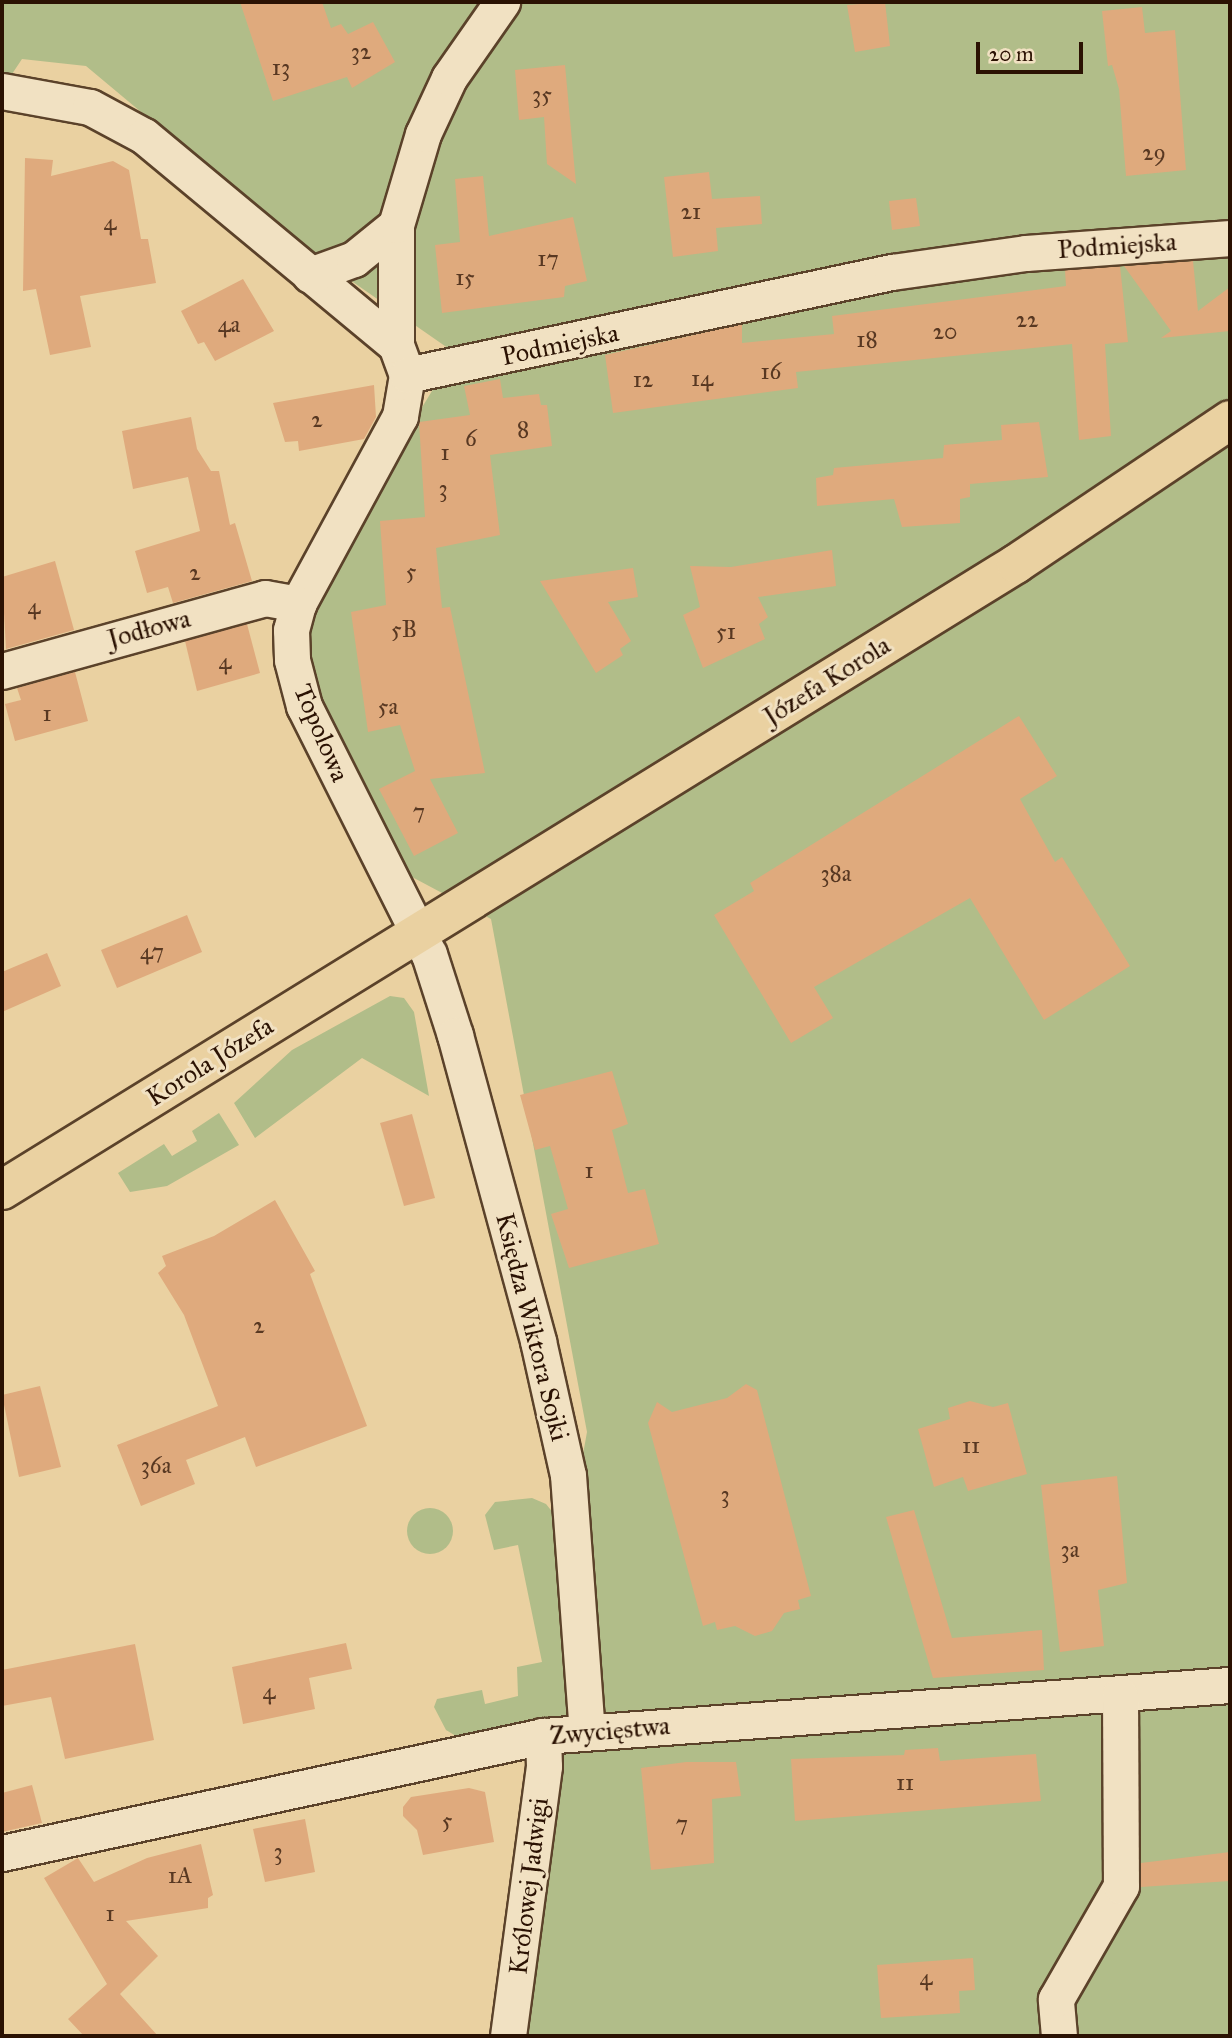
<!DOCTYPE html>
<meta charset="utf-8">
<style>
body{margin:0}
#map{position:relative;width:1232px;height:2038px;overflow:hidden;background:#ead1a1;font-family:"IM FELL Great Primer",serif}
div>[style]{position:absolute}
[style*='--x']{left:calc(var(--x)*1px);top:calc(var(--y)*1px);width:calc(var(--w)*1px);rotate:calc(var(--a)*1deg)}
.green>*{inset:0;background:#b1bd89}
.round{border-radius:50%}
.building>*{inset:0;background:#dfaa7d}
.roads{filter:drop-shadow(2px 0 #5b422a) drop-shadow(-2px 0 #5b422a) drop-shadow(0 2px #5b422a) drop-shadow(0 -2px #5b422a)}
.street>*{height:35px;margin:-17.5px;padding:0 17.5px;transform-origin:17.5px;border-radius:17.5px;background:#f1e1c2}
.highway>*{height:38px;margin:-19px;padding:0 19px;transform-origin:19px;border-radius:19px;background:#ead1a1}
span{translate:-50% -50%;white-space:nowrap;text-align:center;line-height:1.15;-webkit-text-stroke:6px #f1e1c2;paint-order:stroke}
.number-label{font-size:23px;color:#583822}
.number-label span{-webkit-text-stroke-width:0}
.street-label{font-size:26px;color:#2b1203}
.frame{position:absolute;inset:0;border:4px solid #2b1203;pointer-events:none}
.scale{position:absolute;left:976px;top:42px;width:107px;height:32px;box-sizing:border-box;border:4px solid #2b1203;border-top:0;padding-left:9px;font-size:21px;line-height:24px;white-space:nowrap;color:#2b1203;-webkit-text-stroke:5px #f1e1c2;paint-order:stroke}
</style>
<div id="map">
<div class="green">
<i style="clip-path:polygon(2px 2px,1230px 2px,1230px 2036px,516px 2036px,536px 1720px,456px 1736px,446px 1730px,434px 1707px,437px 1699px,482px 1690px,485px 1704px,518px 1696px,517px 1667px,542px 1662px,518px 1545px,494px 1550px,485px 1515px,495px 1502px,532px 1498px,546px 1504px,554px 1514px,561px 1576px,587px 1432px,491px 919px,397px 869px,324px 744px,297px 647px,338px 546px,455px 353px,304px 248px,86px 66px,22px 59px,2px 89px)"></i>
<i style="clip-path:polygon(390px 996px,404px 998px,414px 1012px,429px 1096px,362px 1058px,255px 1138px,234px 1103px,292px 1050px)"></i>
<i style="clip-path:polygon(219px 1113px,239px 1145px,167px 1186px,130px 1192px,118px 1173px,164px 1144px,172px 1156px,197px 1141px,192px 1131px)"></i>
<i class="round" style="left:407px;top:1508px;width:46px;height:46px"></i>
</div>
<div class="building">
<i style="clip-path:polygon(240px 2px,322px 2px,331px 28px,341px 24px,348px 34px,373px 22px,395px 62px,352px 88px,347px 77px,273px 101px)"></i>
<i style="clip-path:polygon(885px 2px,890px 46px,855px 52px,847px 5px)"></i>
<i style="clip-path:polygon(1142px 7px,1145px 33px,1175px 30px,1186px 170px,1126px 176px,1119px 89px,1112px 65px,1108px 66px,1102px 11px)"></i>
<i style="clip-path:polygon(565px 65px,572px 141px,576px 184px,547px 164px,544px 117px,519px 120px,515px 70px)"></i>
<i style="clip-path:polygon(25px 158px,53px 160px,51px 176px,113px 161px,129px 170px,141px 239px,148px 239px,156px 283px,80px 296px,91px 347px,50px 355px,36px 289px,23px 291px)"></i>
<i style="clip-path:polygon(709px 172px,712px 199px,760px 196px,762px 224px,716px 228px,718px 251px,673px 257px,664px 177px)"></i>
<i style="clip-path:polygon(483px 176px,489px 236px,573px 217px,587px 281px,565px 286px,564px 297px,442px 313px,435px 245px,460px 242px,455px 179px)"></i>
<i style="clip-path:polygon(916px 198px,920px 226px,892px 230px,889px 201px)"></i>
<i style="clip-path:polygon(1193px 261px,1198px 311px,1230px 287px,1230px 331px,1161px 338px,1171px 331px,1124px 266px)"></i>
<i style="clip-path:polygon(1120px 266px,1128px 342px,1105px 344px,1111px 436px,1079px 440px,1072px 344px,796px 372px,798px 388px,613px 413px,605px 355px,742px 324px,742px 343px,834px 334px,832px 316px,1066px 286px,1065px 270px)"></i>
<i style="clip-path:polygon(243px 279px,274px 331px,215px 361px,204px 342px,198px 344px,181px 311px)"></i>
<i style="clip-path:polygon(500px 379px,503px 398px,539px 394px,541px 405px,547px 405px,552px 446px,490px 455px,500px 535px,436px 548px,442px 608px,450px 607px,485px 773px,430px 779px,458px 833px,414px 856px,379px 789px,415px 771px,400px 725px,368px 732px,351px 612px,386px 605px,380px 521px,425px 517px,419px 422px,470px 415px,464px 386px)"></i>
<i style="clip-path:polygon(374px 385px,376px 417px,364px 439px,299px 451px,298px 441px,285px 442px,273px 403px)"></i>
<i style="clip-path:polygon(191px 417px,197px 449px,211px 471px,219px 471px,230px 525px,235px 523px,252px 581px,173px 603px,168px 587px,147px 593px,135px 551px,200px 531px,188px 477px,133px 489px,122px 431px)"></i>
<i style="clip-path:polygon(1039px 422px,1048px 477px,970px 484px,970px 497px,960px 499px,960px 523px,902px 527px,894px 499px,817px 506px,816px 478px,833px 475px,834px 468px,943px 458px,944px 445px,1002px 440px,1001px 425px)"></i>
<i style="clip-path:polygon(832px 550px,836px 586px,758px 597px,768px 617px,759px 624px,765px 639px,703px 668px,683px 615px,700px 607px,690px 566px,731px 567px)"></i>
<i style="clip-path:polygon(55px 561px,74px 630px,6px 649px,2px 577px)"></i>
<i style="clip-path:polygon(633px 568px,638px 597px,608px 602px,631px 641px,620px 649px,623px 655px,596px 673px,540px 581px)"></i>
<i style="clip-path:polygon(247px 624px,260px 673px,197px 691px,185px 641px)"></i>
<i style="clip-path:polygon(75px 672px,88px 721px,15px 741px,5px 704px,21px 700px,17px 688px)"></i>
<i style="clip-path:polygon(1019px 716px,1057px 776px,1020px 799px,1055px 862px,1062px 857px,1130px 966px,1044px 1020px,970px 898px,814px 987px,833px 1018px,791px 1043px,714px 915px,754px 891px,750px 883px)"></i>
<i style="clip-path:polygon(187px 915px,202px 952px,117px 988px,101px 950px)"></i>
<i style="clip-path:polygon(47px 953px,61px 986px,2px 1012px,2px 972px)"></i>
<i style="clip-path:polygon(612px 1071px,628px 1124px,612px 1130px,628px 1193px,645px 1189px,659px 1244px,569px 1268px,551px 1214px,568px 1209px,550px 1146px,535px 1150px,520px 1095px)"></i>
<i style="clip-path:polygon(412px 1114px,435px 1198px,404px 1206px,380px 1123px)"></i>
<i style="clip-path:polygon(275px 1200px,315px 1271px,310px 1274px,367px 1426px,256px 1467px,245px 1437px,186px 1460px,195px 1484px,141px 1506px,117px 1445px,218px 1406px,184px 1315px,158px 1273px,166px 1266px,162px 1256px,214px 1236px)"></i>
<i style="clip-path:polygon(746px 1384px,757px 1390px,811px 1596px,798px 1600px,800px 1609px,784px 1613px,772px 1631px,755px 1636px,735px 1626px,717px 1630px,715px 1622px,703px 1626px,648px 1423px,657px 1402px,672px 1412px,727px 1398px)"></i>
<i style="clip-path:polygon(40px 1386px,61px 1467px,19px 1477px,2px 1395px)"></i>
<i style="clip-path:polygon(970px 1401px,993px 1407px,1008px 1403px,1027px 1474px,968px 1491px,963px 1477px,934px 1487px,918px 1429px,950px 1419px,948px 1408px)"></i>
<i style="clip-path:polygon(1117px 1476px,1127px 1583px,1098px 1590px,1104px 1646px,1060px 1652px,1041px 1485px)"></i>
<i style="clip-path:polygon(914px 1510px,952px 1638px,1042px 1630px,1044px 1670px,933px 1678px,886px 1517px)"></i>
<i style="clip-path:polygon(346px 1643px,352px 1669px,309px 1678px,315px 1709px,243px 1724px,232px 1667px)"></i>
<i style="clip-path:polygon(135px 1644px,154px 1740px,65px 1759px,51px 1697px,2px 1706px,2px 1670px)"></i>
<i style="clip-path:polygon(938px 1748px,940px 1761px,1036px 1754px,1041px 1801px,795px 1821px,791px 1759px,904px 1755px,905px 1750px)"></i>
<i style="clip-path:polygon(686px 1762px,736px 1762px,741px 1796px,712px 1799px,714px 1863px,651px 1870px,641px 1768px)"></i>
<i style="clip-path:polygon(32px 1785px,42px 1823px,2px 1832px,2px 1793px)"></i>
<i style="clip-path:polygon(469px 1788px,485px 1792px,494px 1842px,423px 1855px,417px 1830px,403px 1816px,403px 1807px,411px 1797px)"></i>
<i style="clip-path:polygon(305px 1819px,315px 1872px,265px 1882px,253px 1829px)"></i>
<i style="clip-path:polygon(201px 1844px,213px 1895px,208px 1898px,208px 1908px,126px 1921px,158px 1956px,120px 1994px,158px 2036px,84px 2036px,68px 2019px,107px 1984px,44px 1878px,78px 1858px,94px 1882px,147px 1858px)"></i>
<i style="clip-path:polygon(1230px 1852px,1230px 1881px,1141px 1887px,1141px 1863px)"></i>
<i style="clip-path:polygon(973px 1958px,975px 1990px,959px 1991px,960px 2013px,881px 2018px,877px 1965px)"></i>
</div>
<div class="roads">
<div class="street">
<i style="--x:2;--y:91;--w:89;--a:10.3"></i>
<i style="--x:90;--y:107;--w:61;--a:28.2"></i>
<i style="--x:144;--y:136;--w:327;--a:39.7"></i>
<i style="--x:396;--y:345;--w:32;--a:70"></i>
<i style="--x:407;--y:375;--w:42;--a:99.7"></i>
<i style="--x:400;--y:416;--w:214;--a:118.5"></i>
<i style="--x:298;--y:604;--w:27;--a:105"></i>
<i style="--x:291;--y:630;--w:30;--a:88"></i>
<i style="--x:292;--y:660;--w:48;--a:75.4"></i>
<i style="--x:304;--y:706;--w:278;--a:63.3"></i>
<i style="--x:429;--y:954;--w:85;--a:72.2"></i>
<i style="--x:455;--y:1035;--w:317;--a:74.8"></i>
<i style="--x:538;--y:1341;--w:137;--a:77.4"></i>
<i style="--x:568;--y:1475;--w:257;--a:85.8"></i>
<i style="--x:310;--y:275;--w:47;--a:-20"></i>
<i style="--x:354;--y:259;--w:54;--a:-39"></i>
<i style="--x:396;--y:345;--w:120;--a:-90"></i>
<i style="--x:396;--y:225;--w:95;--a:-73.5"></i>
<i style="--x:423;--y:134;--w:62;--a:-65.1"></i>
<i style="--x:449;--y:78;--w:93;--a:-55.1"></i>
<i style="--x:407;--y:375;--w:496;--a:-12"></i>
<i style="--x:892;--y:272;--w:135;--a:-8.1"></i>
<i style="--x:1026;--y:253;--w:205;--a:-4.2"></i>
<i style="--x:2;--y:671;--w:273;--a:-15.5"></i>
<i style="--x:265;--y:598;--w:34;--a:10"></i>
<i style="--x:2;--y:1853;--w:554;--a:-12.2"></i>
<i style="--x:543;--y:1736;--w:689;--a:-4.25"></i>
<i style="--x:508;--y:2036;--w:272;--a:-82.4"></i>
<i style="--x:544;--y:1766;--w:30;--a:-92"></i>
<i style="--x:1059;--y:2036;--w:37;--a:-95"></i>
<i style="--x:1056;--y:1999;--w:130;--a:-60.1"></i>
<i style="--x:1121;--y:1886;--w:191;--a:-90.3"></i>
</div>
<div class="highway">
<i style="--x:2;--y:1190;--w:1192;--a:-31.69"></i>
<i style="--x:1016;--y:564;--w:258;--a:-33.9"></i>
</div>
</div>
<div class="number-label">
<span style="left:361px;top:51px">32</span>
<span style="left:281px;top:67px">13</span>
<span style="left:542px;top:94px">35</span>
<span style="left:1154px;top:152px">29</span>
<span style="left:691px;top:211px">21</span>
<span style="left:110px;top:222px">4</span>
<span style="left:548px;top:258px">17</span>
<span style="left:465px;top:277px">15</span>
<span style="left:1027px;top:319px">22</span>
<span style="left:229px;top:324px">4a</span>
<span style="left:945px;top:331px">20</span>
<span style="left:867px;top:339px">18</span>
<span style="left:771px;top:371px">16</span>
<span style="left:702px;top:378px">14</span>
<span style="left:643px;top:379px">12</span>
<span style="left:317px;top:419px">2</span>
<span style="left:523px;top:429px">8</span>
<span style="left:471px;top:438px">6</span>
<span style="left:445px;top:452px">1</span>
<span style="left:443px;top:488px">3</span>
<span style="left:411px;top:571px">5</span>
<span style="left:195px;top:572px">2</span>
<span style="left:34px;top:606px">4</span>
<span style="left:404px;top:629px">5B</span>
<span style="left:726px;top:631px">51</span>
<span style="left:225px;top:661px">4</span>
<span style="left:388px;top:706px">5a</span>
<span style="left:47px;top:713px">1</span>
<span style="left:419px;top:811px">7</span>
<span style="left:836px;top:873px">38a</span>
<span style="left:152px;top:951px">47</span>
<span style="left:589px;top:1170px">1</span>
<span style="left:259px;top:1325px">2</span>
<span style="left:971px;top:1445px">11</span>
<span style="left:156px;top:1465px">36a</span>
<span style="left:725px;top:1494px">3</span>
<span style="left:1070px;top:1549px">3a</span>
<span style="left:269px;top:1691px">4</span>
<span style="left:905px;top:1782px">11</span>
<span style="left:447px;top:1820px">5</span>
<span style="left:682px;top:1823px">7</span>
<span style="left:278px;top:1851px">3</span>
<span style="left:180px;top:1875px">1A</span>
<span style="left:110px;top:1913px">1</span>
<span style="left:926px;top:1977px">4</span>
</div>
<div class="street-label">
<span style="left:1117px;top:246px;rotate:-4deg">Podmiejska</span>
<span style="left:560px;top:345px;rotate:-12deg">Podmiejska</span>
<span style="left:149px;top:629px;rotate:-15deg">Jodłowa</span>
<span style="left:827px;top:681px;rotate:-32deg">Józefa Korola</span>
<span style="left:321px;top:733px;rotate:67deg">Topolowa</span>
<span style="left:210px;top:1062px;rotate:-32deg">Korola Józefa</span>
<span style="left:532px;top:1327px;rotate:76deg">Księdza Wiktora Sojki</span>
<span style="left:610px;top:1731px;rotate:-5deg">Zwycięstwa</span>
<span style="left:529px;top:1886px;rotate:-83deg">Królowej Jadwigi</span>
</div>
<div class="frame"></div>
<div class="scale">20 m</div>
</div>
